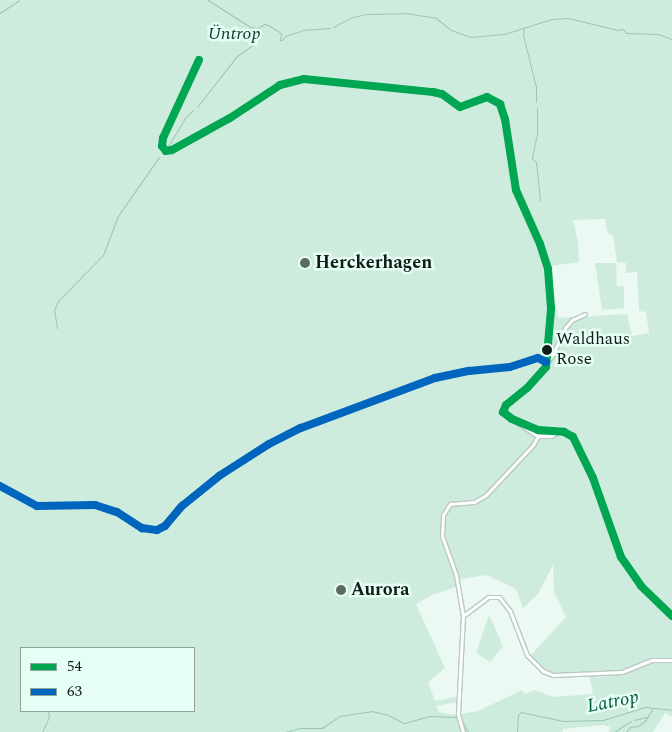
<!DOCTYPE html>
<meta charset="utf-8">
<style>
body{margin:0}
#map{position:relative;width:672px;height:732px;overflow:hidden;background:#ecf8f2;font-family:Spectral,serif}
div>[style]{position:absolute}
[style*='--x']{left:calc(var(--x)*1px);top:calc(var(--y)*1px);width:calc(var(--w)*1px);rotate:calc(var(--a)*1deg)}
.green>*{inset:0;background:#ceecde}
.stream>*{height:1px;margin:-0.5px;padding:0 0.5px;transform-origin:0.5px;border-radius:0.5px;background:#98c6b2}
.roads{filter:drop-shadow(1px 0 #bbc8c2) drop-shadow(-1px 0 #bbc8c2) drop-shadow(0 1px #bbc8c2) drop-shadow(0 -1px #bbc8c2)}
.minor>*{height:3px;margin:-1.5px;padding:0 1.5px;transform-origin:1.5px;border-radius:1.5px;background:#fcfefd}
.bus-1>*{height:8px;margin:-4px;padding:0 4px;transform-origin:4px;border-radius:4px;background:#00a651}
.bus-2>*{height:8px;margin:-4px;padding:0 4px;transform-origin:4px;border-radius:4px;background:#0065bd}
.dots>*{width:14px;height:14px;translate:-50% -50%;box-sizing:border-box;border:2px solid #e6fef3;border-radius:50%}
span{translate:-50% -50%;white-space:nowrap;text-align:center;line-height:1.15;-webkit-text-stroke:5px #e6fef3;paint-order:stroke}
.bus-label{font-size:17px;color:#0f1e17}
.left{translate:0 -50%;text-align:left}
.park-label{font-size:18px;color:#0b402e;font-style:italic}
.poi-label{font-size:18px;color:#0f1e17;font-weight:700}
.water-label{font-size:19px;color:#00553d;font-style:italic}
.legend{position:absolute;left:20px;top:647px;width:175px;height:65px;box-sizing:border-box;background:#e6fef3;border:1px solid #90a49b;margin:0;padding:6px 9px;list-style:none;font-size:15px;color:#0f1e17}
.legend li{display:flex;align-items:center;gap:10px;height:25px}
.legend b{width:25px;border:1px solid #90a49b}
</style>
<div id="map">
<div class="green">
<i style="clip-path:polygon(evenodd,0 0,672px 0,672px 717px,665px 713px,653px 732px,609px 732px,610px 727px,603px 725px,563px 729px,563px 732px,0 732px,0 0,605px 219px,608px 234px,613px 235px,617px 262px,626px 263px,626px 273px,637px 272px,639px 311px,646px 312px,649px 333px,632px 336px,627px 314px,558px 318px,550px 266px,579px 262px,578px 242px,573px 220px,605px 219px,0 0,553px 565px,554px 592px,566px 617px,530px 656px,547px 672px,555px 674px,589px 672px,593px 694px,553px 697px,535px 690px,525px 694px,522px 690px,478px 711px,455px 715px,439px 712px,436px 706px,457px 702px,457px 697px,435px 701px,428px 682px,445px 668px,416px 604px,434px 594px,457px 587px,456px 580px,486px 575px,516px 589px,523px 608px,538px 594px,553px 565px,0 0,21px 648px,194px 648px,194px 711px,21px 711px,21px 648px)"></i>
<i style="clip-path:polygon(595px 263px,616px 263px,617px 286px,624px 286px,624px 308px,602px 310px)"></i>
<i style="clip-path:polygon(489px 615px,503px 646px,490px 662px,476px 653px)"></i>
</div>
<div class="stream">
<i style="--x:208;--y:0;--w:50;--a:32.7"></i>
<i style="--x:250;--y:27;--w:8;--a:7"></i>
<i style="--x:258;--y:28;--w:7;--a:-34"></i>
<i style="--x:264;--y:24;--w:4;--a:14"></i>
<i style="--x:268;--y:25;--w:15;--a:32"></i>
<i style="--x:281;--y:33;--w:7;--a:98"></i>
<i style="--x:280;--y:40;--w:2;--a:0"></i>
<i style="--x:282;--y:40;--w:5;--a:-53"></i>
<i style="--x:285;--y:36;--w:19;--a:-18"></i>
<i style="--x:303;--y:30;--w:27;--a:-4"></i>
<i style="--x:0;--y:13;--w:23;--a:-34"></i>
<i style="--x:333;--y:27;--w:19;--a:-28"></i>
<i style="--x:350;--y:18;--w:16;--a:-14"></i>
<i style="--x:366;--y:14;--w:39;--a:-1"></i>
<i style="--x:405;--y:13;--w:31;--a:9"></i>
<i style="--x:436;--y:18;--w:19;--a:39"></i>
<i style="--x:451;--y:30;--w:20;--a:20"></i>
<i style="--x:470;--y:37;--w:34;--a:-5"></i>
<i style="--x:504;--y:34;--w:50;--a:-17.4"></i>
<i style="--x:552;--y:19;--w:16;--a:-4"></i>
<i style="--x:568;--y:18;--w:51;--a:13.5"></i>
<i style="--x:618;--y:30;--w:5;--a:-11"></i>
<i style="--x:623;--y:29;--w:5;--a:53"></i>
<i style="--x:626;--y:33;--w:32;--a:2"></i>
<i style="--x:658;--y:34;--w:15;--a:20"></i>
<i style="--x:524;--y:28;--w:7;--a:98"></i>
<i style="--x:523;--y:35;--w:54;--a:76"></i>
<i style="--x:536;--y:87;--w:15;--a:90"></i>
<i style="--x:197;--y:107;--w:65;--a:-51.9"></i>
<i style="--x:237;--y:56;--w:19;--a:-35"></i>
<i style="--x:253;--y:45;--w:9;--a:-108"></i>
<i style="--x:250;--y:36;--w:9;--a:-58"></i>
<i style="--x:537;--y:108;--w:26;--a:90"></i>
<i style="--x:537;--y:134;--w:25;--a:102"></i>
<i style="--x:532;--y:158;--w:6;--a:45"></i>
<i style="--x:536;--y:162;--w:39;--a:84"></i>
<i style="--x:167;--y:148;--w:35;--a:-59"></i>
<i style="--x:185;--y:118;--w:11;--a:-45"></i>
<i style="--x:57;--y:328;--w:18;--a:-99"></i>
<i style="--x:54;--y:310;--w:10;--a:-66"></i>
<i style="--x:58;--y:301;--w:64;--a:-45.6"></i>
<i style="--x:103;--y:255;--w:42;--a:-69"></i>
<i style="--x:118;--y:216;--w:72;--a:-55.2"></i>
<i style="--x:460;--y:717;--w:17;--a:62"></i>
<i style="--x:634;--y:720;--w:13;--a:-13"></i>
<i style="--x:42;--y:732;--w:17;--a:-65"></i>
<i style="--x:49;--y:717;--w:6;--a:-99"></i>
<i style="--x:285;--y:732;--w:16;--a:-15"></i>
<i style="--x:300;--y:728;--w:22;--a:0"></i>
<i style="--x:322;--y:728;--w:22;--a:-34"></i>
<i style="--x:340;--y:716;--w:31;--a:-9"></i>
<i style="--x:371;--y:711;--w:17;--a:13"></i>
<i style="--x:388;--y:715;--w:18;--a:27"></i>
<i style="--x:404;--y:723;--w:27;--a:-15"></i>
<i style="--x:430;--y:716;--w:27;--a:2"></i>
<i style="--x:517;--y:732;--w:17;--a:-87"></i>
<i style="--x:518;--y:715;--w:4;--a:-45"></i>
<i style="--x:521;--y:712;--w:43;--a:12.1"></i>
<i style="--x:563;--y:721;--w:40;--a:-1.4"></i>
<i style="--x:603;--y:720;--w:44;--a:-17.2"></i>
<i style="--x:645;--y:707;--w:27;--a:6"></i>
<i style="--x:614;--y:732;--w:20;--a:-33"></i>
<i style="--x:626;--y:732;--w:6;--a:-51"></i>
<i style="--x:630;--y:727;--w:8;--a:-7"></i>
<i style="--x:638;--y:726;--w:9;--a:-36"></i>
<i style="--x:645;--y:721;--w:15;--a:-58"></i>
</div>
<div class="roads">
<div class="minor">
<i style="--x:199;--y:60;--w:86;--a:114.8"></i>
<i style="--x:163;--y:138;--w:8;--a:97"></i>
<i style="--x:162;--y:146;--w:6;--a:51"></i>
<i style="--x:166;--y:151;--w:6;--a:-9"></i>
<i style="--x:172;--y:150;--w:66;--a:-28.9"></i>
<i style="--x:230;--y:118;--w:60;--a:-33.4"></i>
<i style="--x:280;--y:85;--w:25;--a:-14"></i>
<i style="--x:304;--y:79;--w:130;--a:5.8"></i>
<i style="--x:433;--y:92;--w:9;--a:13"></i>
<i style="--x:442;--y:94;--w:22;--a:36"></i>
<i style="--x:460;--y:107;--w:29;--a:-20"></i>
<i style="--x:487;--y:97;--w:15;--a:28"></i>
<i style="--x:500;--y:104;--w:16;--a:72"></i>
<i style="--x:505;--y:119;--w:72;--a:81.2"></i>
<i style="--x:516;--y:190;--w:59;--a:66"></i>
<i style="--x:540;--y:244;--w:26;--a:72"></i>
<i style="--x:548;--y:269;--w:40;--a:85.7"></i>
<i style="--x:551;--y:309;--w:58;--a:94.9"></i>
<i style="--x:546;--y:367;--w:28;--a:132"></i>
<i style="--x:527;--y:388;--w:27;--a:141"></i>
<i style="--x:506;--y:405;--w:8;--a:113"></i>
<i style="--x:503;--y:412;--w:11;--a:38"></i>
<i style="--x:512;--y:419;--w:28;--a:23"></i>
<i style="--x:538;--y:430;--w:26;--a:4"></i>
<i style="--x:564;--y:432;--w:10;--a:29"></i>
<i style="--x:573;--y:437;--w:46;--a:64"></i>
<i style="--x:593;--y:478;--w:84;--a:70.5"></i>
<i style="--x:621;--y:557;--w:35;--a:55"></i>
<i style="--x:641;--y:586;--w:43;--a:44.1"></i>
<i style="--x:547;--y:362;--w:10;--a:-53"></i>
<i style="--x:553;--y:354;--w:29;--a:-65"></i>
<i style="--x:565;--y:328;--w:11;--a:-49"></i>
<i style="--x:572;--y:320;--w:14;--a:-25"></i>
<i style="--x:513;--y:420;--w:30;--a:33"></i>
<i style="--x:538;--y:436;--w:13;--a:0"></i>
<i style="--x:551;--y:436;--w:8;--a:-30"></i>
<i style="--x:0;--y:486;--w:42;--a:28.4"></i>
<i style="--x:37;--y:506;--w:58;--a:-1"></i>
<i style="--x:95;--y:505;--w:23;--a:18"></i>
<i style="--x:117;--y:512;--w:30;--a:33"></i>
<i style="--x:142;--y:528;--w:15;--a:8"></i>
<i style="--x:157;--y:530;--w:9;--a:-27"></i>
<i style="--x:165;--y:526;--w:26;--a:-50"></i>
<i style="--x:182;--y:506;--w:48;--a:-39"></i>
<i style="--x:219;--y:476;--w:59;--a:-32.6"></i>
<i style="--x:269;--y:444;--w:36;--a:-27"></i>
<i style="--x:301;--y:428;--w:143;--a:-20.5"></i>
<i style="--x:435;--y:378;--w:35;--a:-12"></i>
<i style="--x:469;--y:371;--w:41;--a:-5.6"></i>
<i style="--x:510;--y:367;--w:29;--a:-18"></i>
<i style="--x:538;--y:358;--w:9;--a:27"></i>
<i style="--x:463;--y:616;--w:31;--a:-37"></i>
<i style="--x:488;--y:597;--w:11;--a:0"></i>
<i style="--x:499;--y:597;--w:18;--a:52"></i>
<i style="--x:510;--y:611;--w:47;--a:68.9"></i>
<i style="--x:527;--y:655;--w:23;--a:45"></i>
<i style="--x:543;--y:671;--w:11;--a:22"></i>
<i style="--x:553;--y:675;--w:69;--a:-2.5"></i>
<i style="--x:622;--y:672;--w:32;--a:-22"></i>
<i style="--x:652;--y:660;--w:20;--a:0"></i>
<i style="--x:463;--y:732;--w:19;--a:-106"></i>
<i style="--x:458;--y:714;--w:98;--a:-87.1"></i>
<i style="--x:463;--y:616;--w:42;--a:-99.7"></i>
<i style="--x:456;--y:575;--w:41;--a:-109.7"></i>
<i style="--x:442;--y:536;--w:21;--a:-87"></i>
<i style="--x:443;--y:515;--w:13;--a:-58"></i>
<i style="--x:450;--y:504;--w:24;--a:-5"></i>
<i style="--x:474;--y:502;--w:14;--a:-30"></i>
<i style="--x:486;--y:495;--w:69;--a:-46.8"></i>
<i style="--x:533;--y:445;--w:10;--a:-61"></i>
</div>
</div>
<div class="bus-1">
<i style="--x:199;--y:60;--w:86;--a:114.8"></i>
<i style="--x:163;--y:138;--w:8;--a:97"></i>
<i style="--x:162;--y:146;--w:6;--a:51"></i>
<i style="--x:166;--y:151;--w:6;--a:-9"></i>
<i style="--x:172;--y:150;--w:66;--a:-28.9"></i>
<i style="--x:230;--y:118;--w:60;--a:-33.4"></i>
<i style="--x:280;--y:85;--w:25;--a:-14"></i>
<i style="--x:304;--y:79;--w:130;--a:5.8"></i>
<i style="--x:433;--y:92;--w:9;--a:13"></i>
<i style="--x:442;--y:94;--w:22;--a:36"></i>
<i style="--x:460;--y:107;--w:29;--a:-20"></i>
<i style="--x:487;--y:97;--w:15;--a:28"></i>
<i style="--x:500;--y:104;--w:16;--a:72"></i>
<i style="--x:505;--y:119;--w:72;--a:81.2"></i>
<i style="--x:516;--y:190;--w:59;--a:66"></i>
<i style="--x:540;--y:244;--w:26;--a:72"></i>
<i style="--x:548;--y:269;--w:40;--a:85.7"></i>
<i style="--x:551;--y:309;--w:58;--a:94.9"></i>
<i style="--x:546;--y:367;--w:28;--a:132"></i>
<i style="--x:527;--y:388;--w:27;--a:141"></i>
<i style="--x:506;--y:405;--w:8;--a:113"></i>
<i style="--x:503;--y:412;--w:11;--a:38"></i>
<i style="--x:512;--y:419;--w:28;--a:23"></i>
<i style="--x:538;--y:430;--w:26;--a:4"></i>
<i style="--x:564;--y:432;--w:10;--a:29"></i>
<i style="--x:573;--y:437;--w:46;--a:64"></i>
<i style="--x:593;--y:478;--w:84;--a:70.5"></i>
<i style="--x:621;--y:557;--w:35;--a:55"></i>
<i style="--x:641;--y:586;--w:43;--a:44.1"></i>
</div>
<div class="bus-2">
<i style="--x:0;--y:486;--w:42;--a:28.4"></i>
<i style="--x:37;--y:506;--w:58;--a:-1"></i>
<i style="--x:95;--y:505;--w:23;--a:18"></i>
<i style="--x:117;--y:512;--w:30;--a:33"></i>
<i style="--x:142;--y:528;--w:15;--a:8"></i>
<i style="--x:157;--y:530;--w:9;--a:-27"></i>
<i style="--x:165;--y:526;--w:26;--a:-50"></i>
<i style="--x:182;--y:506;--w:48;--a:-39"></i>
<i style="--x:219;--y:476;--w:59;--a:-32.6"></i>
<i style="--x:269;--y:444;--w:36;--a:-27"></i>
<i style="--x:301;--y:428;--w:143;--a:-20.5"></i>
<i style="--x:435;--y:378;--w:35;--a:-12"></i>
<i style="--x:469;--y:371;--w:41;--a:-5.6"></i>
<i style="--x:510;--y:367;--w:29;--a:-18"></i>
<i style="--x:538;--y:358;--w:9;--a:27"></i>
</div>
<div class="dots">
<i style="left:305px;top:263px;background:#5c6a64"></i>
<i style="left:547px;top:350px;background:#0f1e17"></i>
<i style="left:341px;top:590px;background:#5c6a64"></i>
</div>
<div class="bus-label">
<span class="left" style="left:556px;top:350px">Waldhaus<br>Rose</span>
</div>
<div class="park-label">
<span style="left:234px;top:34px">Üntrop</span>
</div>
<div class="poi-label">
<span class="left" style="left:315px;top:263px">Herckerhagen</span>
<span class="left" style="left:351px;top:590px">Aurora</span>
</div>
<div class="water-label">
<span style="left:613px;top:702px;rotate:-11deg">Latrop</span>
</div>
<ul class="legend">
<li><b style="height:6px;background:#00a651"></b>54</li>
<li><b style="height:6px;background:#0065bd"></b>63</li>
</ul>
</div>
